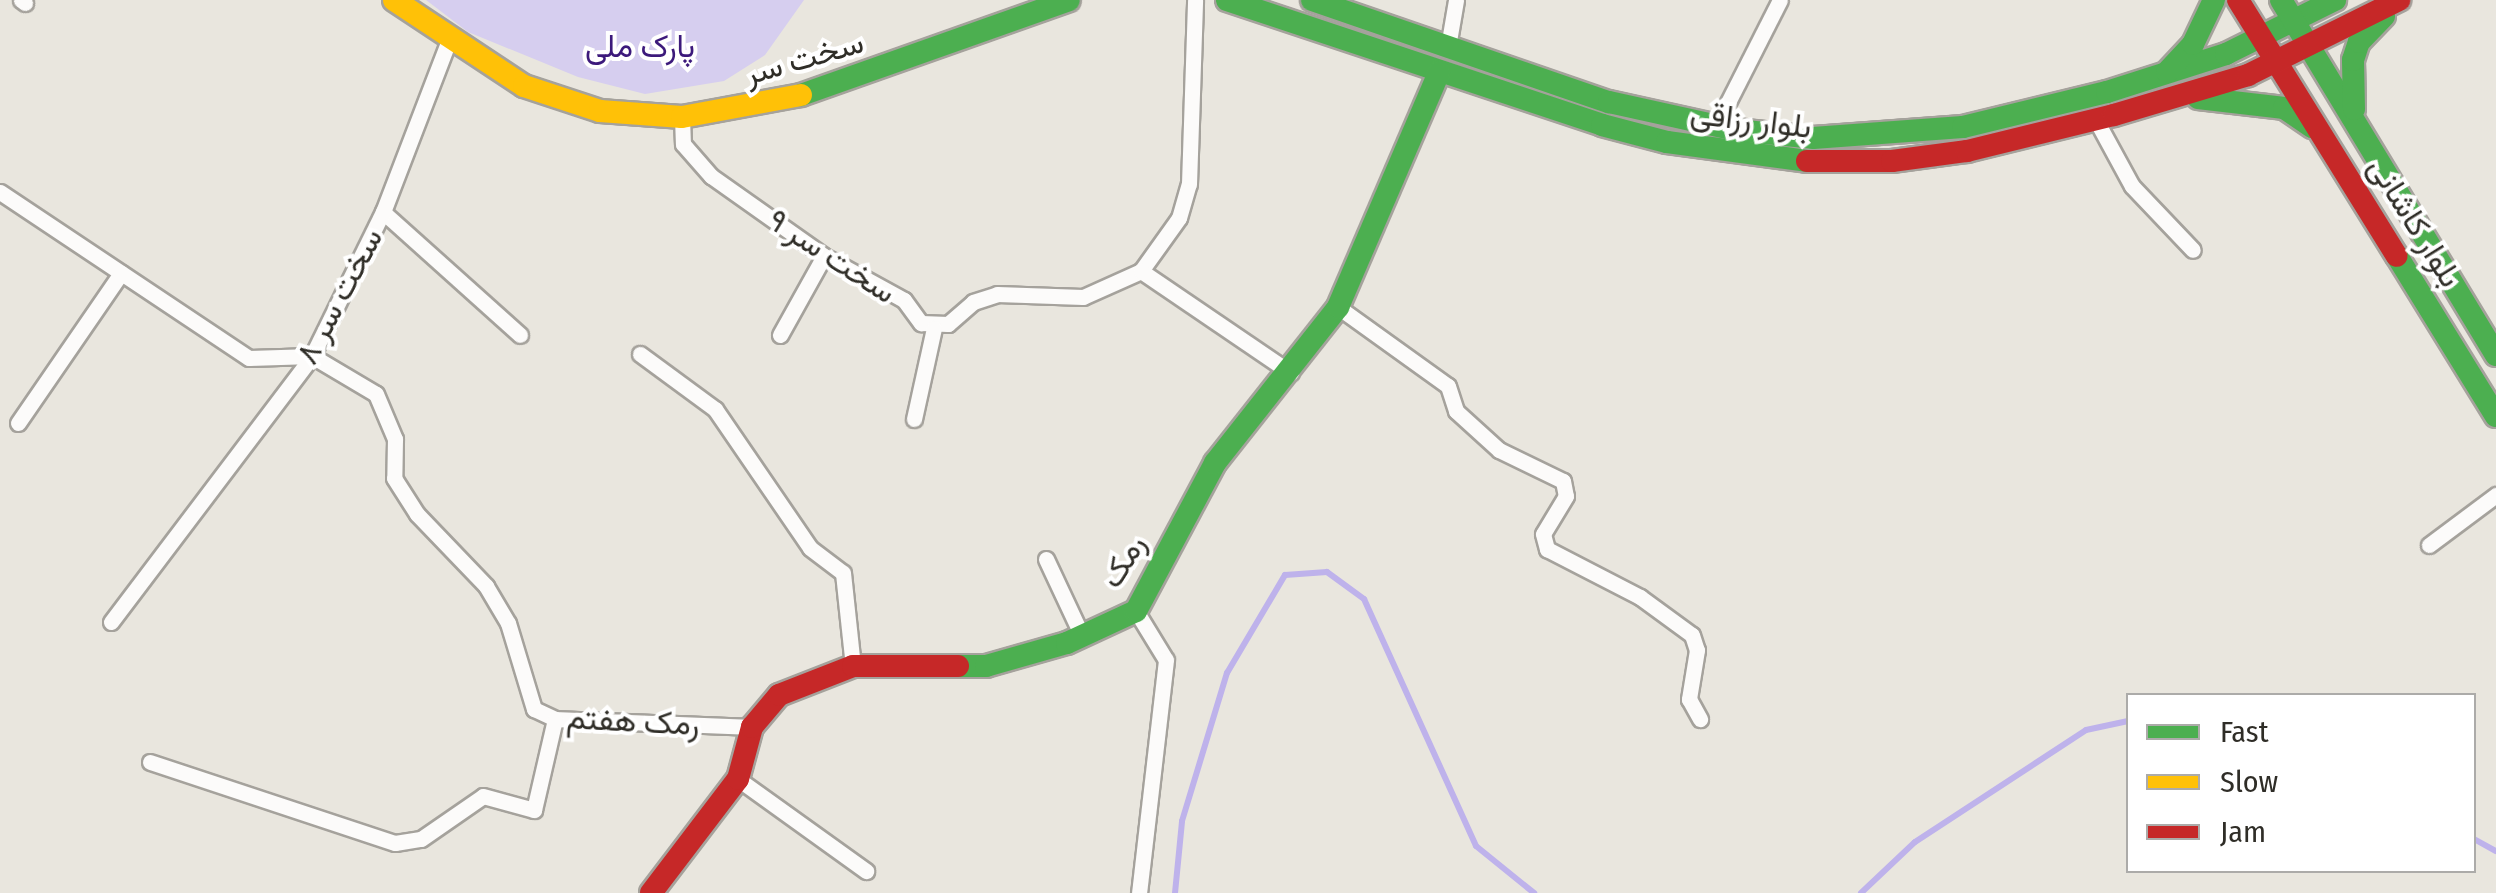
<!DOCTYPE html>
<meta charset="utf-8">
<style>
body{margin:0}
#map{position:relative;width:2496px;height:893px;overflow:hidden;background:#e9e6de;font-family:"Fira Sans Condensed",Vazirmatn,sans-serif}
div>[style]{position:absolute}
[style*='--x']{left:calc(var(--x)*1px);top:calc(var(--y)*1px);width:calc(var(--w)*1px);rotate:calc(var(--a)*1deg)}
.green>*{inset:0;background:#d6ceef}
.stream>*{height:6px;margin:-3px;padding:0 3px;transform-origin:3px;border-radius:3px;background:#beb2eb}
.roads{filter:drop-shadow(2px 0 #a5a29c) drop-shadow(-2px 0 #a5a29c) drop-shadow(0 2px #a5a29c) drop-shadow(0 -2px #a5a29c)}
.street>*{height:15px;margin:-7.5px;padding:0 7.5px;transform-origin:7.5px;border-radius:7.5px;background:#fcfbfa}
.fast>*{height:22px;margin:-11px;padding:0 11px;transform-origin:11px;border-radius:11px;background:#4caf50}
.slow>*{height:22px;margin:-11px;padding:0 11px;transform-origin:11px;border-radius:11px;background:#ffc107}
.jam>*{height:22px;margin:-11px;padding:0 11px;transform-origin:11px;border-radius:11px;background:#c62828}
span{translate:-50% -50%;white-space:nowrap;text-align:center;line-height:1.15;-webkit-text-stroke:8px #fff;paint-order:stroke}
.park-label{font-size:32px;color:#3c197b}
.street-label{font-size:32px;color:#2f2d27}
.legend{position:absolute;left:2126px;top:693px;width:350px;height:180px;box-sizing:border-box;background:#fff;border:2px solid #acaba9;margin:0;padding:12px 18px;list-style:none;font-size:30px;color:#2f2d27}
.legend li{display:flex;align-items:center;gap:20px;height:50px}
.legend b{width:50px;border:2px solid #acaba9}
</style>
<div id="map">
<div class="green">
<i style="clip-path:polygon(426px 0,804px 0,765px 55px,724px 81px,645px 94px,578px 77px,468px 32px)"></i>
</div>
<div class="stream">
<i style="--x:2474;--y:839;--w:25;--a:29"></i>
<i style="--x:1175;--y:893;--w:72;--a:-84.4"></i>
<i style="--x:1182;--y:821;--w:155;--a:-73.1"></i>
<i style="--x:1227;--y:673;--w:114;--a:-59.4"></i>
<i style="--x:1285;--y:575;--w:42;--a:-4.1"></i>
<i style="--x:1327;--y:572;--w:46;--a:36.1"></i>
<i style="--x:1364;--y:599;--w:271;--a:65.6"></i>
<i style="--x:1476;--y:846;--w:75;--a:39"></i>
<i style="--x:1861;--y:893;--w:74;--a:-43.4"></i>
<i style="--x:1915;--y:842;--w:204;--a:-33.2"></i>
<i style="--x:2086;--y:730;--w:43;--a:-12.1"></i>
</div>
<div class="roads">
<div class="street">
<i style="--x:21;--y:0;--w:5;--a:37"></i>
<i style="--x:1448;--y:47;--w:48;--a:-80.3"></i>
<i style="--x:682;--y:117;--w:27;--a:88"></i>
<i style="--x:683;--y:144;--w:43;--a:48.8"></i>
<i style="--x:711;--y:176;--w:138;--a:35.3"></i>
<i style="--x:824;--y:256;--w:91;--a:28.8"></i>
<i style="--x:904;--y:300;--w:29;--a:54"></i>
<i style="--x:921;--y:323;--w:27;--a:2"></i>
<i style="--x:948;--y:324;--w:33;--a:-41"></i>
<i style="--x:973;--y:302;--w:25;--a:-18"></i>
<i style="--x:997;--y:294;--w:86;--a:2"></i>
<i style="--x:1083;--y:297;--w:64;--a:-24.1"></i>
<i style="--x:1141;--y:271;--w:65;--a:-54.4"></i>
<i style="--x:1179;--y:218;--w:35;--a:-74"></i>
<i style="--x:1189;--y:184;--w:184;--a:-88.1"></i>
<i style="--x:2096;--y:120;--w:75;--a:61.4"></i>
<i style="--x:2132;--y:186;--w:88;--a:46.4"></i>
<i style="--x:1716;--y:126;--w:141;--a:-63.1"></i>
<i style="--x:0;--y:192;--w:299;--a:33.7"></i>
<i style="--x:249;--y:358;--w:63;--a:-1.8"></i>
<i style="--x:383;--y:212;--w:184;--a:41.9"></i>
<i style="--x:1141;--y:271;--w:181;--a:34.2"></i>
<i style="--x:1338;--y:307;--w:135;--a:35.7"></i>
<i style="--x:1448;--y:386;--w:26;--a:72"></i>
<i style="--x:1456;--y:411;--w:58;--a:42.2"></i>
<i style="--x:1499;--y:450;--w:71;--a:25.8"></i>
<i style="--x:1563;--y:481;--w:15;--a:79"></i>
<i style="--x:1566;--y:496;--w:44;--a:121.2"></i>
<i style="--x:1543;--y:534;--w:16;--a:75"></i>
<i style="--x:1547;--y:549;--w:105;--a:27.3"></i>
<i style="--x:1640;--y:597;--w:64;--a:36.2"></i>
<i style="--x:1692;--y:635;--w:16;--a:72"></i>
<i style="--x:1697;--y:650;--w:50;--a:99.3"></i>
<i style="--x:1689;--y:699;--w:23;--a:61"></i>
<i style="--x:780;--y:335;--w:90;--a:-60.9"></i>
<i style="--x:640;--y:354;--w:93;--a:36.3"></i>
<i style="--x:715;--y:409;--w:168;--a:55.6"></i>
<i style="--x:810;--y:548;--w:41;--a:37.1"></i>
<i style="--x:843;--y:573;--w:94;--a:83.9"></i>
<i style="--x:312;--y:356;--w:74;--a:30.7"></i>
<i style="--x:376;--y:394;--w:49;--a:67.1"></i>
<i style="--x:395;--y:439;--w:39;--a:91"></i>
<i style="--x:394;--y:478;--w:43;--a:57.4"></i>
<i style="--x:417;--y:514;--w:100;--a:46.2"></i>
<i style="--x:486;--y:586;--w:43;--a:59.3"></i>
<i style="--x:508;--y:623;--w:90;--a:73.2"></i>
<i style="--x:534;--y:709;--w:23;--a:25"></i>
<i style="--x:555;--y:719;--w:197;--a:2.3"></i>
<i style="--x:914;--y:419;--w:93;--a:-77.6"></i>
<i style="--x:18;--y:423;--w:182;--a:-55.5"></i>
<i style="--x:2429;--y:545;--w:84;--a:-36.7"></i>
<i style="--x:1046;--y:559;--w:85;--a:64.9"></i>
<i style="--x:1136;--y:611;--w:57;--a:58.5"></i>
<i style="--x:1166;--y:660;--w:235;--a:96.6"></i>
<i style="--x:111;--y:622;--w:333;--a:-52.9"></i>
<i style="--x:312;--y:356;--w:161;--a:-63.8"></i>
<i style="--x:383;--y:212;--w:184;--a:-69"></i>
<i style="--x:150;--y:762;--w:258;--a:18.3"></i>
<i style="--x:395;--y:843;--w:26;--a:-9"></i>
<i style="--x:421;--y:839;--w:75;--a:-34.7"></i>
<i style="--x:483;--y:796;--w:53;--a:15.4"></i>
<i style="--x:534;--y:810;--w:93;--a:-77"></i>
<i style="--x:738;--y:779;--w:158;--a:35.7"></i>
</div>
<div class="fast">
<i style="--x:1227;--y:0;--w:395;--a:18.4"></i>
<i style="--x:1602;--y:125;--w:67;--a:14.7"></i>
<i style="--x:1667;--y:142;--w:141;--a:7.7"></i>
<i style="--x:1312;--y:0;--w:314;--a:19"></i>
<i style="--x:1609;--y:102;--w:130;--a:12.4"></i>
<i style="--x:1736;--y:130;--w:77;--a:5.9"></i>
<i style="--x:1813;--y:138;--w:150;--a:-4.2"></i>
<i style="--x:1963;--y:127;--w:148;--a:-13.7"></i>
<i style="--x:2107;--y:92;--w:125;--a:-17.7"></i>
<i style="--x:2226;--y:54;--w:122;--a:-26.4"></i>
<i style="--x:2281;--y:0;--w:415;--a:58.8"></i>
<i style="--x:2167;--y:72;--w:38;--a:-47"></i>
<i style="--x:2193;--y:44;--w:49;--a:-64.5"></i>
<i style="--x:801;--y:95;--w:284;--a:-19.5"></i>
<i style="--x:2198;--y:98;--w:87;--a:6.6"></i>
<i style="--x:2284;--y:108;--w:34;--a:34"></i>
<i style="--x:2354;--y:109;--w:49;--a:-91.2"></i>
<i style="--x:2353;--y:60;--w:19;--a:-72"></i>
<i style="--x:2359;--y:42;--w:36;--a:-46"></i>
<i style="--x:2397;--y:256;--w:188;--a:58.3"></i>
<i style="--x:958;--y:666;--w:28;--a:0"></i>
<i style="--x:986;--y:666;--w:84;--a:-15.9"></i>
<i style="--x:1067;--y:643;--w:76;--a:-24.9"></i>
<i style="--x:1136;--y:611;--w:168;--a:-61.9"></i>
<i style="--x:1215;--y:463;--w:199;--a:-51.7"></i>
<i style="--x:1338;--y:307;--w:256;--a:-66.7"></i>
</div>
<div class="slow">
<i style="--x:394;--y:0;--w:156;--a:33.5"></i>
<i style="--x:524;--y:86;--w:80;--a:18.2"></i>
<i style="--x:600;--y:111;--w:82;--a:4.2"></i>
<i style="--x:682;--y:117;--w:121;--a:-10.5"></i>
</div>
<div class="jam">
<i style="--x:2238;--y:0;--w:301;--a:58.2"></i>
<i style="--x:1807;--y:161;--w:85;--a:0"></i>
<i style="--x:1892;--y:161;--w:76;--a:-7.6"></i>
<i style="--x:1967;--y:151;--w:151;--a:-13.8"></i>
<i style="--x:2114;--y:115;--w:140;--a:-16.6"></i>
<i style="--x:2248;--y:75;--w:169;--a:-26.4"></i>
<i style="--x:651;--y:893;--w:143;--a:-52.7"></i>
<i style="--x:738;--y:779;--w:54;--a:-74.9"></i>
<i style="--x:752;--y:727;--w:42;--a:-49.8"></i>
<i style="--x:779;--y:695;--w:79;--a:-21.4"></i>
<i style="--x:853;--y:666;--w:105;--a:0"></i>
</div>
</div>
<div class="park-label">
<span style="left:640px;top:46px">پارک ملی</span>
</div>
<div class="street-label">
<span style="left:804px;top:58px;rotate:-16deg">سخت سر</span>
<span style="left:1751px;top:120px;rotate:7deg">بلوار رزاقی</span>
<span style="left:2415px;top:222px;rotate:58deg">بلوار کاشانی</span>
<span style="left:832px;top:256px;rotate:33deg">سخت سر ۹</span>
<span style="left:339px;top:296px;rotate:-62deg">سخت سر ۸</span>
<span style="left:1123px;top:561px;rotate:-58deg">رمک</span>
<span style="left:633px;top:721px;rotate:3deg">رمک هفتم</span>
</div>
<ul class="legend">
<li><b style="height:12px;background:#4caf50"></b>Fast</li>
<li><b style="height:12px;background:#ffc107"></b>Slow</li>
<li><b style="height:12px;background:#c62828"></b>Jam</li>
</ul>
</div>
